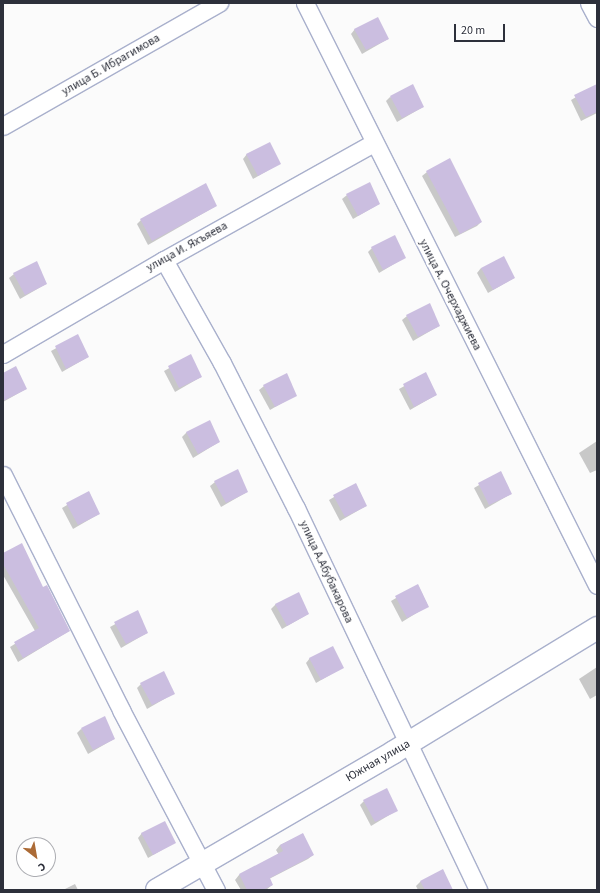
<!DOCTYPE html>
<meta charset="utf-8">
<style>
body{margin:0}
#map{position:relative;width:600px;height:893px;overflow:hidden;background:#fbfbfb;font-family:"Source Sans 3",sans-serif}
div>[style]{position:absolute}
[style*='--x']{left:calc(var(--x)*1px);top:calc(var(--y)*1px);width:calc(var(--w)*1px);rotate:calc(var(--a)*1deg)}
.shadow>*{inset:0;background:#0003}
.building>*{inset:0;background:#cbbee0}
.roads{filter:drop-shadow(1px 0 #a9b0cc) drop-shadow(-1px 0 #a9b0cc) drop-shadow(0 1px #a9b0cc) drop-shadow(0 -1px #a9b0cc)}
.street>*{height:17px;margin:-8.5px;padding:0 8.5px;transform-origin:8.5px;border-radius:8.5px;background:#fff}
.secondary>*{height:22px;margin:-11px;padding:0 11px;transform-origin:11px;border-radius:11px;background:#fff}
span{translate:-50% -50%;white-space:nowrap;text-align:center;line-height:1.15;-webkit-text-stroke:4px #fff;paint-order:stroke}
.street-label{font-size:12px;color:#2d303b}
.frame{position:absolute;inset:0;border:4px solid #2d303b;pointer-events:none}
.north{position:absolute;left:16px;top:837px;width:40px;height:40px;box-sizing:border-box;background:#fff;border:1px solid #abacb1;border-radius:50%;rotate:149deg;font-size:11px;font-weight:700;line-height:16px;text-align:center;color:#2d303b}
.north::after{content:'';display:block;margin:auto;width:14px;height:18px;background:#ac6b36;clip-path:polygon(50% 0,100% 100%,50% 72%,0 100%)}
.scale{position:absolute;left:454px;top:24px;width:51px;height:18px;box-sizing:border-box;border:2px solid #2d303b;border-top:0;padding-left:5px;font-size:12px;line-height:14px;white-space:nowrap;color:#2d303b;-webkit-text-stroke:3px #fff;paint-order:stroke}
</style>
<div id="map">
<div class="shadow">
<i style="clip-path:polygon(355px 29px,388px 39px,362px 54px,351px 34px)"></i>
<i style="clip-path:polygon(597px 85px,597px 113px,581px 121px,571px 100px)"></i>
<i style="clip-path:polygon(390px 97px,423px 107px,397px 122px,386px 101px)"></i>
<i style="clip-path:polygon(247px 154px,279px 164px,253px 179px,243px 159px)"></i>
<i style="clip-path:polygon(427px 172px,481px 222px,477px 226px,455px 237px,422px 176px)"></i>
<i style="clip-path:polygon(347px 195px,379px 204px,353px 219px,342px 199px)"></i>
<i style="clip-path:polygon(216px 206px,148px 245px,137px 224px,141px 220px)"></i>
<i style="clip-path:polygon(372px 248px,404px 258px,379px 273px,368px 252px)"></i>
<i style="clip-path:polygon(481px 268px,514px 278px,488px 293px,477px 273px)"></i>
<i style="clip-path:polygon(14px 274px,46px 284px,20px 299px,9px 278px)"></i>
<i style="clip-path:polygon(407px 316px,439px 326px,413px 341px,402px 320px)"></i>
<i style="clip-path:polygon(78px 336px,88px 357px,62px 372px,51px 351px)"></i>
<i style="clip-path:polygon(191px 356px,201px 377px,175px 392px,164px 371px)"></i>
<i style="clip-path:polygon(3px 374px,26px 389px,3px 402px)"></i>
<i style="clip-path:polygon(426px 374px,436px 395px,410px 410px,399px 389px)"></i>
<i style="clip-path:polygon(264px 386px,296px 395px,270px 410px,259px 390px)"></i>
<i style="clip-path:polygon(187px 432px,219px 442px,193px 458px,182px 437px)"></i>
<i style="clip-path:polygon(597px 441px,597px 470px,590px 473px,579px 453px)"></i>
<i style="clip-path:polygon(501px 472px,511px 494px,485px 509px,474px 488px)"></i>
<i style="clip-path:polygon(215px 482px,247px 492px,221px 507px,210px 486px)"></i>
<i style="clip-path:polygon(356px 484px,366px 506px,340px 521px,329px 500px)"></i>
<i style="clip-path:polygon(89px 492px,99px 514px,73px 529px,62px 508px)"></i>
<i style="clip-path:polygon(3px 554px,42px 589px,69px 631px,18px 662px,10px 647px,35px 631px,3px 575px)"></i>
<i style="clip-path:polygon(418px 585px,428px 606px,402px 622px,391px 601px)"></i>
<i style="clip-path:polygon(276px 604px,308px 614px,282px 629px,271px 609px)"></i>
<i style="clip-path:polygon(137px 612px,147px 633px,121px 648px,110px 627px)"></i>
<i style="clip-path:polygon(310px 658px,342px 668px,316px 683px,306px 663px)"></i>
<i style="clip-path:polygon(597px 667px,597px 695px,590px 699px,579px 679px)"></i>
<i style="clip-path:polygon(141px 684px,173px 694px,147px 709px,137px 688px)"></i>
<i style="clip-path:polygon(81px 729px,114px 739px,88px 754px,77px 733px)"></i>
<i style="clip-path:polygon(364px 801px,396px 811px,371px 826px,360px 805px)"></i>
<i style="clip-path:polygon(142px 833px,174px 843px,148px 858px,138px 838px)"></i>
<i style="clip-path:polygon(303px 834px,313px 855px,308px 859px,269px 879px,272px 885px,266px 890px,241px 890px,235px 880px,239px 875px,279px 855px,276px 850px,280px 845px)"></i>
<i style="clip-path:polygon(443px 870px,452px 890px,418px 890px,416px 886px,420px 882px)"></i>
<i style="clip-path:polygon(75px 884px,78px 890px,63px 890px)"></i>
</div>
<div class="building">
<i style="clip-path:polygon(378px 17px,389px 39px,366px 50px,354px 29px)"></i>
<i style="clip-path:polygon(413px 84px,424px 107px,402px 118px,390px 96px)"></i>
<i style="clip-path:polygon(597px 84px,597px 112px,586px 117px,574px 95px)"></i>
<i style="clip-path:polygon(270px 142px,281px 164px,258px 176px,246px 154px)"></i>
<i style="clip-path:polygon(450px 158px,482px 222px,460px 234px,426px 171px)"></i>
<i style="clip-path:polygon(370px 182px,380px 204px,358px 216px,346px 194px)"></i>
<i style="clip-path:polygon(206px 183px,217px 206px,152px 241px,140px 219px)"></i>
<i style="clip-path:polygon(395px 235px,406px 258px,383px 270px,371px 247px)"></i>
<i style="clip-path:polygon(504px 256px,515px 278px,493px 290px,481px 268px)"></i>
<i style="clip-path:polygon(37px 261px,47px 284px,25px 295px,13px 273px)"></i>
<i style="clip-path:polygon(430px 303px,440px 326px,418px 337px,406px 315px)"></i>
<i style="clip-path:polygon(78px 334px,89px 357px,66px 369px,55px 346px)"></i>
<i style="clip-path:polygon(191px 354px,202px 377px,179px 388px,168px 366px)"></i>
<i style="clip-path:polygon(16px 366px,27px 389px,3px 401px,3px 373px)"></i>
<i style="clip-path:polygon(426px 372px,437px 395px,414px 407px,403px 384px)"></i>
<i style="clip-path:polygon(287px 373px,297px 396px,275px 407px,263px 385px)"></i>
<i style="clip-path:polygon(210px 420px,220px 442px,198px 454px,186px 432px)"></i>
<i style="clip-path:polygon(238px 469px,248px 492px,226px 503px,214px 481px)"></i>
<i style="clip-path:polygon(501px 471px,512px 494px,489px 505px,478px 483px)"></i>
<i style="clip-path:polygon(356px 483px,367px 506px,345px 517px,333px 495px)"></i>
<i style="clip-path:polygon(89px 491px,100px 514px,78px 525px,66px 503px)"></i>
<i style="clip-path:polygon(22px 543px,43px 587px,47px 585px,70px 631px,23px 658px,14px 642px,39px 628px,3px 564px,3px 553px)"></i>
<i style="clip-path:polygon(418px 584px,429px 607px,407px 618px,395px 596px)"></i>
<i style="clip-path:polygon(299px 592px,309px 614px,287px 626px,275px 604px)"></i>
<i style="clip-path:polygon(138px 610px,148px 633px,126px 644px,114px 622px)"></i>
<i style="clip-path:polygon(333px 646px,344px 668px,321px 680px,309px 658px)"></i>
<i style="clip-path:polygon(164px 671px,175px 694px,152px 705px,140px 683px)"></i>
<i style="clip-path:polygon(105px 716px,115px 739px,93px 750px,81px 728px)"></i>
<i style="clip-path:polygon(387px 788px,398px 811px,375px 822px,363px 800px)"></i>
<i style="clip-path:polygon(165px 821px,176px 843px,153px 855px,141px 833px)"></i>
<i style="clip-path:polygon(303px 833px,314px 855px,270px 878px,273px 885px,263px 890px,247px 890px,239px 874px,283px 851px,280px 845px)"></i>
<i style="clip-path:polygon(443px 869px,453px 890px,425px 890px,420px 881px)"></i>
</div>
<div class="roads">
<div class="street">
<i style="--x:305;--y:3;--w:651;--a:63.36"></i>
<i style="--x:589;--y:3;--w:17;--a:62"></i>
<i style="--x:3;--y:126;--w:249;--a:-29.7"></i>
<i style="--x:164;--y:260;--w:118;--a:60.6"></i>
<i style="--x:222;--y:363;--w:163;--a:63"></i>
<i style="--x:296;--y:508;--w:423;--a:64.5"></i>
<i style="--x:3;--y:354;--w:186;--a:-30.3"></i>
<i style="--x:164;--y:260;--w:240;--a:-29.2"></i>
<i style="--x:3;--y:475;--w:263;--a:63.3"></i>
<i style="--x:121;--y:710;--w:204;--a:62.2"></i>
</div>
<div class="secondary">
<i style="--x:157;--y:890;--w:274;--a:-30.2"></i>
<i style="--x:394;--y:752;--w:238;--a:-31.4"></i>
</div>
</div>
<div class="street-label">
<span style="left:111px;top:65px;rotate:-30deg">улица Б. Ибрагимова</span>
<span style="left:187px;top:247px;rotate:-29deg">улица И. Яхъяева</span>
<span style="left:450px;top:295px;rotate:63deg">улица А. Очерхаджиева</span>
<span style="left:326px;top:572px;rotate:65deg">улица А.Абубакарова</span>
<span style="left:378px;top:761px;rotate:-30deg">Южная улица</span>
</div>
<div class="frame"></div>
<div class="north">С</div>
<div class="scale">20 m</div>
</div>
